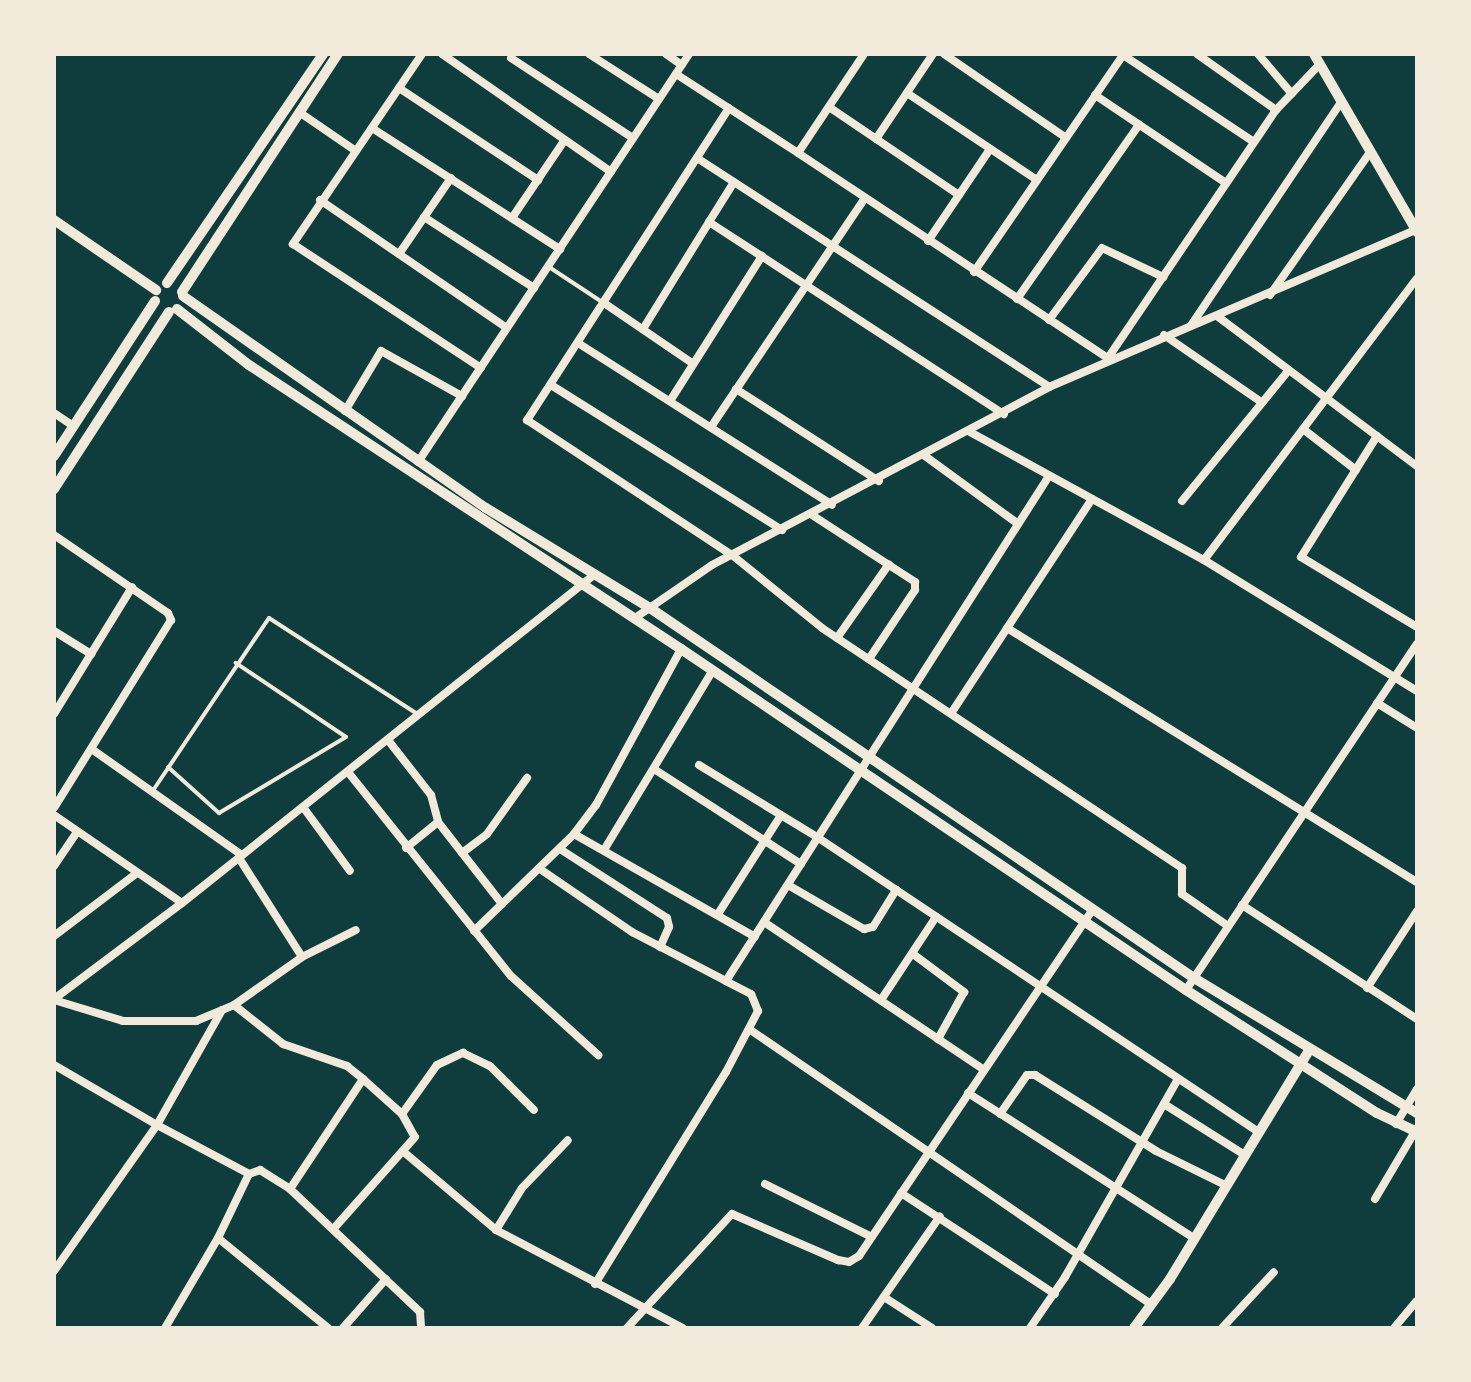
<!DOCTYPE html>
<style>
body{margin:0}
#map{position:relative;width:1471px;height:1382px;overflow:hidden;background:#0f3d3e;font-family:"Fira Sans",sans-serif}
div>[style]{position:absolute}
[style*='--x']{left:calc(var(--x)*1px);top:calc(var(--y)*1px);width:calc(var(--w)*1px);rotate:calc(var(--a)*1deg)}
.service>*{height:4px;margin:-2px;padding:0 2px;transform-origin:2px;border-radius:2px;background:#f1e9da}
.minor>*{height:8px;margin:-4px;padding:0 4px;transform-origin:4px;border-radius:4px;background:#f1e9da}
.tertiary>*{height:10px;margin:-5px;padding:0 5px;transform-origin:5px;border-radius:5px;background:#f1e9da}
span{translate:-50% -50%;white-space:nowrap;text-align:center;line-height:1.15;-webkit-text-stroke:6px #f1e9da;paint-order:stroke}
.frame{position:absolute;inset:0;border:56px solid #f1e9da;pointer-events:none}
</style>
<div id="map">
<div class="service">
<i style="--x:549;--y:267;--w:64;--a:33.4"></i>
<i style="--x:168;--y:767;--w:69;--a:42"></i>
<i style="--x:219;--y:813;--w:148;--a:-30.9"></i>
<i style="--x:346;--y:737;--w:133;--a:-146.1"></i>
<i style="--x:154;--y:789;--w:206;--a:-56.1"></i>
<i style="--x:269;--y:618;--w:179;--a:32.9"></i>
</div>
<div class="minor">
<i style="--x:422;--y:54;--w:230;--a:124.2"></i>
<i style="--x:293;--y:244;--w:225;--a:33.4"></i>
<i style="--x:442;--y:54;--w:206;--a:34.9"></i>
<i style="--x:589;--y:54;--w:83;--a:32.7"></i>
<i style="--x:666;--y:54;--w:19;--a:35"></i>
<i style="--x:864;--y:54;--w:119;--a:123.7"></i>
<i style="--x:798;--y:153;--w:372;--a:33.5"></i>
<i style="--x:1108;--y:358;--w:300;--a:-55.9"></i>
<i style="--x:1276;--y:110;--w:64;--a:-46.3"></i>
<i style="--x:944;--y:54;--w:148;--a:34.5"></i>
<i style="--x:1197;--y:54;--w:97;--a:35.3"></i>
<i style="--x:1258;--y:54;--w:52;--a:49.6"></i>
<i style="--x:1123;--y:55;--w:157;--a:33.6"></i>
<i style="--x:511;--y:58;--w:146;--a:33.3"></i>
<i style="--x:676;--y:74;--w:145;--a:32.9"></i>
<i style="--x:399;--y:88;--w:167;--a:33.5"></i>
<i style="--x:907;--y:93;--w:156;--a:33.8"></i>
<i style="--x:1095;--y:95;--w:158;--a:33.9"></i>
<i style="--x:829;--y:107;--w:157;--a:34.1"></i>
<i style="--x:729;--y:108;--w:372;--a:122.9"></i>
<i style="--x:527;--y:420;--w:245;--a:33.4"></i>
<i style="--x:732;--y:555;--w:116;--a:39"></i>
<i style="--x:822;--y:628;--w:433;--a:33.7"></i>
<i style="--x:1182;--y:868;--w:26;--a:90"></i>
<i style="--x:1182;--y:894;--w:56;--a:34.8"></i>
<i style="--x:299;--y:112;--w:69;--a:34.4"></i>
<i style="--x:372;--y:128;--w:224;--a:32.8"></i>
<i style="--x:876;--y:139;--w:102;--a:-56.2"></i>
<i style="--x:697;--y:158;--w:420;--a:33"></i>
<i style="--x:320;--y:200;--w:223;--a:34.4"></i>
<i style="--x:424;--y:217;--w:131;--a:32.8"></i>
<i style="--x:512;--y:218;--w:93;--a:-56"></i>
<i style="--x:709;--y:222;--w:47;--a:-58"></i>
<i style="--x:928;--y:241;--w:111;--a:-56"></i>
<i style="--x:399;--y:254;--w:92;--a:-55.6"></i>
<i style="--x:974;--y:272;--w:265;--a:-55.5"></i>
<i style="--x:1270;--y:295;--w:171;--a:-55"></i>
<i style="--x:1017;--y:299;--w:213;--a:-55"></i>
<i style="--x:604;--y:303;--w:107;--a:34.3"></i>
<i style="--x:1217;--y:316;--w:250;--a:36.9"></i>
<i style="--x:1049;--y:320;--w:89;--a:-53.6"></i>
<i style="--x:1102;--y:248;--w:68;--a:25.4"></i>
<i style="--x:1192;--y:324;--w:267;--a:-56.1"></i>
<i style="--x:643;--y:329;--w:126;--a:-58.3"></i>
<i style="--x:709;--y:222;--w:352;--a:33.1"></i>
<i style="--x:1164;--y:335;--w:118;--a:34.6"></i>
<i style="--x:578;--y:343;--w:301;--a:32.5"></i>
<i style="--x:551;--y:385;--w:273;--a:32.1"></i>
<i style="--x:736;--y:389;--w:170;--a:32.8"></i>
<i style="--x:670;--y:401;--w:172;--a:-57.6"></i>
<i style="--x:345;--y:411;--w:70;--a:-59"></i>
<i style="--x:381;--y:351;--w:93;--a:29.1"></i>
<i style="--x:54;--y:413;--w:23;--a:34"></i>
<i style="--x:711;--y:427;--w:276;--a:-56.1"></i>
<i style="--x:1303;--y:429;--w:67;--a:37.7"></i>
<i style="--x:970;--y:432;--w:267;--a:28.7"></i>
<i style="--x:1204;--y:560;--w:250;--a:31.6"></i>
<i style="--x:1377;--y:436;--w:143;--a:122.1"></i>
<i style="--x:1301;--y:557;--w:135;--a:31.1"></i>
<i style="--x:925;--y:456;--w:114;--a:36.1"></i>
<i style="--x:418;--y:462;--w:490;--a:-56.4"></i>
<i style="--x:1182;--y:501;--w:169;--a:-50.8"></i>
<i style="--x:812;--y:515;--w:123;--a:33"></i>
<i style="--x:915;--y:582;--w:8;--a:90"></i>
<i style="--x:915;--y:590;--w:83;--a:123.7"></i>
<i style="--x:54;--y:535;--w:138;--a:34.4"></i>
<i style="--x:168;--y:613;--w:8;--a:67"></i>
<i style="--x:171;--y:620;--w:221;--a:121.9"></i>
<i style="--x:1204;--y:560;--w:353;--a:-52.9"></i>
<i style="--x:635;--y:618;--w:93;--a:-34.5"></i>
<i style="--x:712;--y:565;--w:381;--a:-27.8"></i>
<i style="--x:1049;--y:387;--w:398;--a:-23.2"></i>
<i style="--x:1007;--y:628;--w:482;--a:31.8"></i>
<i style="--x:54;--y:631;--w:44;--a:31.9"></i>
<i style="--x:837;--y:638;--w:90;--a:-54.9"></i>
<i style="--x:1377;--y:703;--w:47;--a:32"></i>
<i style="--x:952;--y:712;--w:255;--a:-56.7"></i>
<i style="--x:54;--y:714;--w:149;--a:-58.4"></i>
<i style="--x:388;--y:740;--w:70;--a:52"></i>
<i style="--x:431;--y:795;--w:28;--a:75"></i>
<i style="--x:438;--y:822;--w:104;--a:52"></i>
<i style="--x:502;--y:904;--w:100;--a:-44.2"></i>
<i style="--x:574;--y:834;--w:36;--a:-53"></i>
<i style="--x:596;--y:805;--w:178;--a:-61.4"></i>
<i style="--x:93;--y:750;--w:182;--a:35.2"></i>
<i style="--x:699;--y:765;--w:138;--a:31.4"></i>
<i style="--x:817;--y:837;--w:529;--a:33.75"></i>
<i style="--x:654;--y:769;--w:175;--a:32.9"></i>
<i style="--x:348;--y:772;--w:261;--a:51.4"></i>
<i style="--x:511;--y:976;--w:118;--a:42.2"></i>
<i style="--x:303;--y:807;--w:79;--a:53.7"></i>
<i style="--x:54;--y:815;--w:155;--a:34.5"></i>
<i style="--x:182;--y:903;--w:160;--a:143.1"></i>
<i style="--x:574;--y:834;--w:208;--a:29.6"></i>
<i style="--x:406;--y:848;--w:41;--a:-39.1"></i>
<i style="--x:560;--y:849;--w:127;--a:32.8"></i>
<i style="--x:667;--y:918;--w:9;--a:77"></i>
<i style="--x:669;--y:927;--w:22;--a:114"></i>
<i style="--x:604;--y:850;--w:210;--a:-58.8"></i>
<i style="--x:462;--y:853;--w:31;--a:-37"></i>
<i style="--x:487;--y:834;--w:69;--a:-54.5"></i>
<i style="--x:239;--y:858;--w:117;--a:57.5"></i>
<i style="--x:54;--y:866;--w:41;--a:-55.9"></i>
<i style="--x:540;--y:869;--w:112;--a:34.4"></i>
<i style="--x:632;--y:932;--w:106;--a:27.5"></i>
<i style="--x:788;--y:885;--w:88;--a:30.1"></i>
<i style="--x:864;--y:929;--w:9;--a:-13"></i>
<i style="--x:873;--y:927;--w:44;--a:-58.1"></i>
<i style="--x:182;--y:903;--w:528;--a:-38.54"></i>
<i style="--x:1242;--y:905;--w:209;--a:33.1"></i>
<i style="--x:718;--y:914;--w:117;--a:-57.5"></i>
<i style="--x:764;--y:922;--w:265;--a:33.9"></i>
<i style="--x:474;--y:931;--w:39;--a:-44"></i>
<i style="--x:54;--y:936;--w:104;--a:-37.2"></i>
<i style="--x:913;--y:954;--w:64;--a:36.7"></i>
<i style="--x:964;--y:992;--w:54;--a:119"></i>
<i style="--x:1367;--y:988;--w:92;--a:-57"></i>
<i style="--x:1186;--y:990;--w:416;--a:-56.3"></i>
<i style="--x:54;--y:1000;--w:72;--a:16.9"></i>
<i style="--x:123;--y:1021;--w:73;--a:0"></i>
<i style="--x:196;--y:1021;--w:41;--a:-22.8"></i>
<i style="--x:234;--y:1005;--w:83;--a:-35.2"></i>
<i style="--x:302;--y:957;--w:60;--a:-26.6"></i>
<i style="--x:881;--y:1000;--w:100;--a:-56.5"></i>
<i style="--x:234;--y:1005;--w:63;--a:38.5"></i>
<i style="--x:283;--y:1044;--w:68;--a:19"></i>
<i style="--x:347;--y:1066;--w:21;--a:39"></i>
<i style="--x:749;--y:1029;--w:487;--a:34.4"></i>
<i style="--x:54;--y:1065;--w:119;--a:30.2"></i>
<i style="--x:157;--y:1125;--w:104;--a:28"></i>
<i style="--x:249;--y:1174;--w:12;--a:-20"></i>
<i style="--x:260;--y:1170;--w:36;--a:32"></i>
<i style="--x:290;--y:1189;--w:179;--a:43.4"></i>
<i style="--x:420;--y:1312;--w:16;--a:86"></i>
<i style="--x:968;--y:1093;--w:269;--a:32.7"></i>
<i style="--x:1164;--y:1104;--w:93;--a:32.3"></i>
<i style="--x:402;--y:1114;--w:60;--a:-54.5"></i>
<i style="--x:437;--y:1065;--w:29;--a:-25"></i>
<i style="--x:463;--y:1053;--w:30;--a:26"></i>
<i style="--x:490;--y:1066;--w:62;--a:45"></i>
<i style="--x:1000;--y:1114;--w:47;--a:-55.3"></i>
<i style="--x:1027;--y:1075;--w:8;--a:0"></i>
<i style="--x:1035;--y:1075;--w:143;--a:32.1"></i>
<i style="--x:1156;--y:1151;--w:77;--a:26.2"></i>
<i style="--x:1396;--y:1124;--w:41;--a:-59"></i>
<i style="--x:405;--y:1153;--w:119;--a:40.2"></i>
<i style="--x:496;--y:1230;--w:211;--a:27.7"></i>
<i style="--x:765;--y:1184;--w:119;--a:26.4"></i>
<i style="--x:290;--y:1189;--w:132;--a:-56.4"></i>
<i style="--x:363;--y:1079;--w:52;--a:41.9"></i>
<i style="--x:402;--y:1114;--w:26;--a:61"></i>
<i style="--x:415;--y:1137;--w:120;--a:131.6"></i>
<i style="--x:901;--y:1193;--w:184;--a:33.3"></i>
<i style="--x:1375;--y:1199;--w:82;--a:-59.4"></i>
<i style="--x:496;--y:1230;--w:49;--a:-58.2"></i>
<i style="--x:522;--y:1188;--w:66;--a:-46.2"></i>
<i style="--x:218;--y:1238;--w:71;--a:-64.2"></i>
<i style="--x:54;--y:1271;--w:179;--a:-54.8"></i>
<i style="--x:157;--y:1125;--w:132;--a:-60.5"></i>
<i style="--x:595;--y:1284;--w:249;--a:-58.3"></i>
<i style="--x:726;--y:1072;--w:69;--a:-62.3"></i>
<i style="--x:758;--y:1011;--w:18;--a:-112"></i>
<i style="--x:751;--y:994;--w:28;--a:-153"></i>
<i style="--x:726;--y:981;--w:599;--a:-57.4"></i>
<i style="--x:884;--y:1297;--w:57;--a:32.9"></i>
<i style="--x:165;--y:1328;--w:104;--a:-59.5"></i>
<i style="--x:218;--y:1238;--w:142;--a:39.3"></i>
<i style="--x:343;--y:1328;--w:65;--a:-48.7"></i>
<i style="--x:627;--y:1328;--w:155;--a:-47.4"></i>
<i style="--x:732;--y:1214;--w:116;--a:23.5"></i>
<i style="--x:838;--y:1260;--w:11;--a:10"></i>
<i style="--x:849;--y:1262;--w:12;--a:-31"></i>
<i style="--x:859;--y:1256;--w:417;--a:-56"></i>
<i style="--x:862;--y:1328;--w:136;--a:-55.1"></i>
<i style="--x:1030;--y:1328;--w:62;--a:-55.5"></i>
<i style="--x:1065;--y:1277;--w:228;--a:-60.3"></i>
<i style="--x:1222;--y:1328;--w:76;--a:-47.1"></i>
<i style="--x:1394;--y:1328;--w:35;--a:-50"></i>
</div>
<div class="tertiary">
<i style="--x:1314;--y:54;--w:206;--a:59.9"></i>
<i style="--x:54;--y:220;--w:124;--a:34.5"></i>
<i style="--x:167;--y:283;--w:277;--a:-55.7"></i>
<i style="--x:182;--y:292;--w:285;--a:-56.8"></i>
<i style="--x:183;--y:296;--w:370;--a:35"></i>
<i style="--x:486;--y:508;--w:192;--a:31.4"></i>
<i style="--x:650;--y:608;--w:658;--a:34.22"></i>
<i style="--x:1194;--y:978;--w:261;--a:31.2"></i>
<i style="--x:177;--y:309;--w:91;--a:37.9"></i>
<i style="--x:249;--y:365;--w:517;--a:33.32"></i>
<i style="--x:681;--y:649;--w:609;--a:34.03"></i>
<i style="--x:1186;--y:990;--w:227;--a:32.8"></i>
<i style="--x:1377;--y:1113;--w:44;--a:25.4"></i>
<i style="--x:54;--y:456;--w:185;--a:-56.9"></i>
<i style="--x:54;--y:489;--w:211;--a:-57"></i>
<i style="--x:1134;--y:1328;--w:61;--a:-53.7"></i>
<i style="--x:1170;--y:1279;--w:269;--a:-58.7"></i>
</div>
<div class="frame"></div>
</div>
